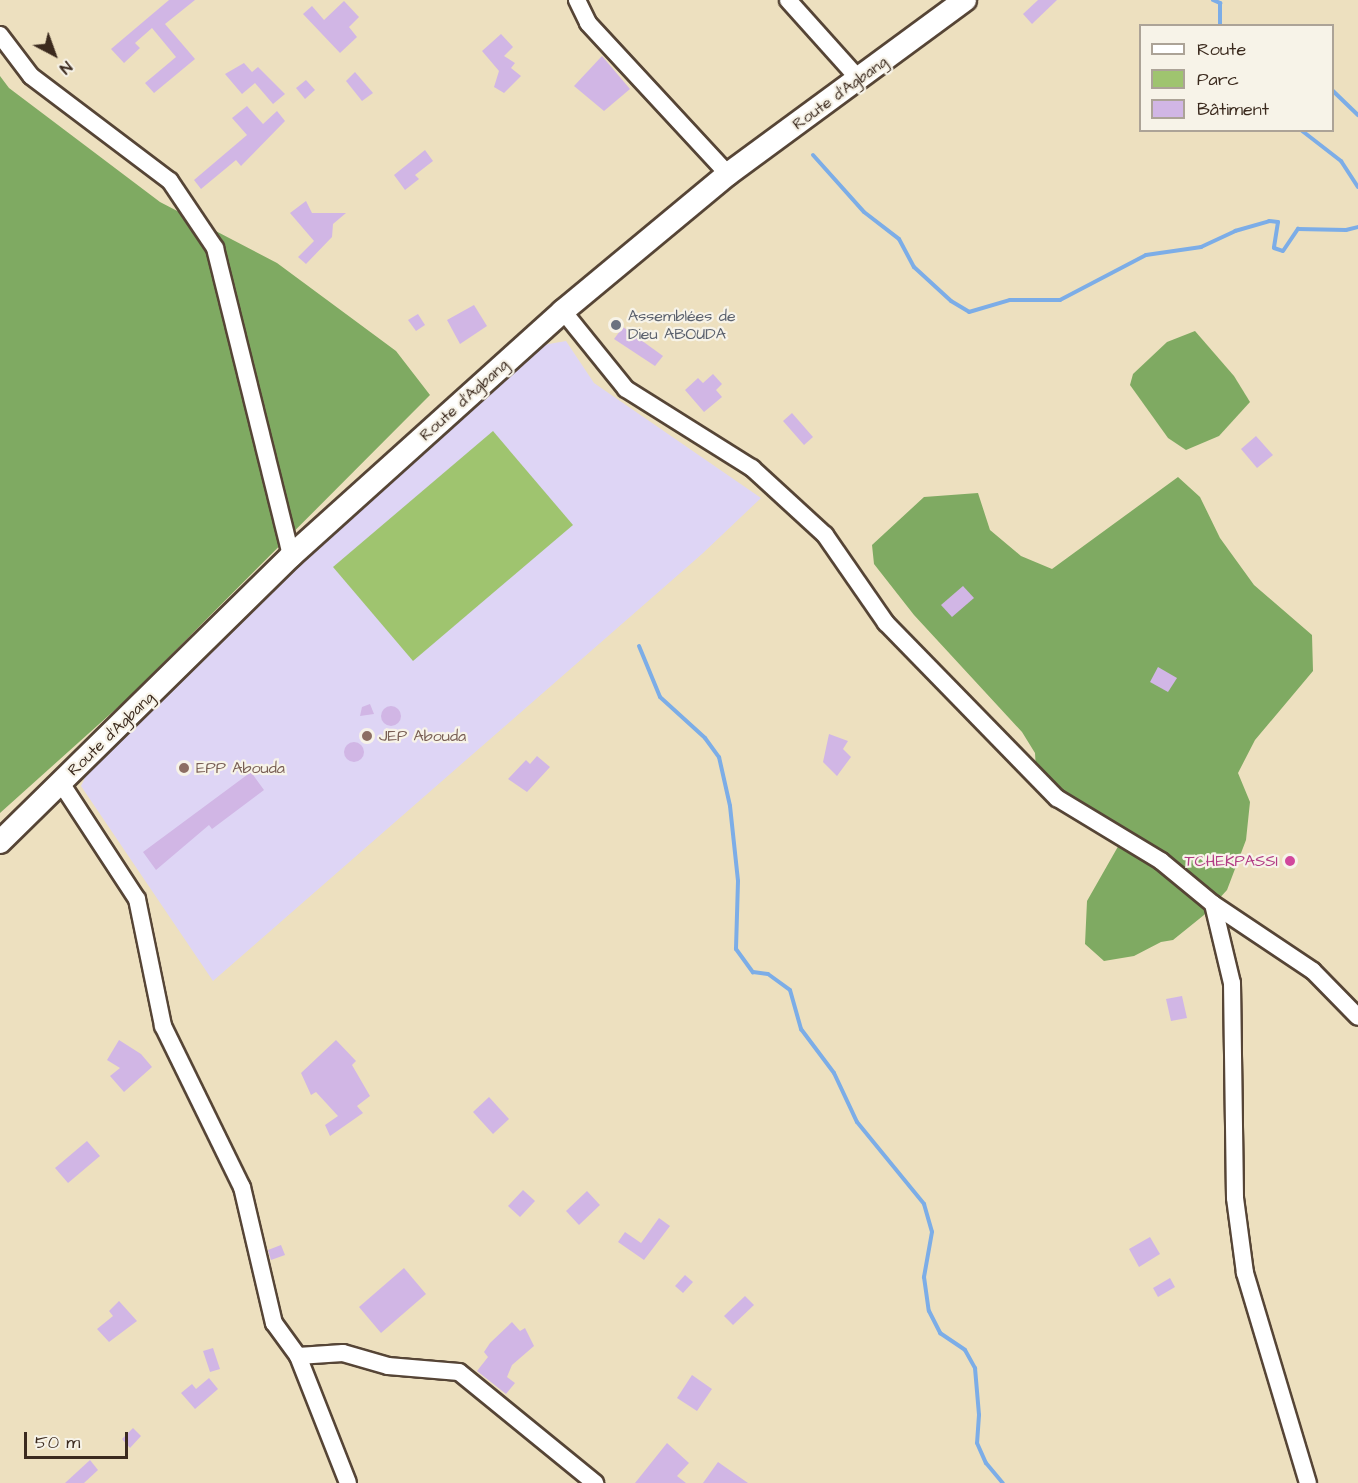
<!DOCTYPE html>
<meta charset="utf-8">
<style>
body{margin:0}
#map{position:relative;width:1358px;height:1483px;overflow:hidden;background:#ede0bf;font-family:"Architects Daughter",sans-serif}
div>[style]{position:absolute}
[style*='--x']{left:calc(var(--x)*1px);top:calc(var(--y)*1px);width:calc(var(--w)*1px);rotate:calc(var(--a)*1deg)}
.built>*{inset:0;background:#ded5f5}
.green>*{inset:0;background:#9fc46f}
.forest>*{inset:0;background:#7faa62}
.stream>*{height:4px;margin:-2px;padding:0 2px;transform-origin:2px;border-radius:2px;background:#7cade7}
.building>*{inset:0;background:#d1b6e5}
.round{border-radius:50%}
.roads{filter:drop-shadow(2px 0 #564536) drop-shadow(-2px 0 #564536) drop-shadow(0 2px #564536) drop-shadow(0 -2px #564536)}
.street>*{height:16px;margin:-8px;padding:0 8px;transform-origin:8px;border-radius:8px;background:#fff}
.secondary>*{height:22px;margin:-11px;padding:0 11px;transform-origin:11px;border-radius:11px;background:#fff}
.dots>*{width:16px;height:16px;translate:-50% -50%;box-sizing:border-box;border:3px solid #f7f3e8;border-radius:50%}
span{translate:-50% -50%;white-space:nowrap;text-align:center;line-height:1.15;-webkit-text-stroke:4.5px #f7f3e8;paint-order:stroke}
.street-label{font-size:16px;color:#3b2a1e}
.worship-label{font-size:16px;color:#5b616d}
.left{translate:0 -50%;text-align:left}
.education-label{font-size:16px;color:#785e54}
.hotel-label{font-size:16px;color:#b23c85}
.right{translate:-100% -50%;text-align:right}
.legend{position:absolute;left:1139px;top:24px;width:195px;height:108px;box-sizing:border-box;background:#f7f3e8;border:2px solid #aca397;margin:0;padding:8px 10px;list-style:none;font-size:18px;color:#3b2a1e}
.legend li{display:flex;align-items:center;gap:12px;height:30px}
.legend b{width:30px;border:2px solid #aca397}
.north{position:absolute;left:24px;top:24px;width:60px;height:60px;-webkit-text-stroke:4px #f7f3e8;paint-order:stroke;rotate:139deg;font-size:16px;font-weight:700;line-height:24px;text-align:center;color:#3b2a1e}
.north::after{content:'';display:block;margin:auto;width:21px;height:27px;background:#3b2a1e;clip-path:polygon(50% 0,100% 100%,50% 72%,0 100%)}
.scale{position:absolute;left:24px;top:1432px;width:104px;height:27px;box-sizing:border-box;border:3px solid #3b2a1e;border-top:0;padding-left:8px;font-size:18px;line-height:21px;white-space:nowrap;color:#3b2a1e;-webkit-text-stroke:4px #f7f3e8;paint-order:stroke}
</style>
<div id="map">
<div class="built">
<i style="clip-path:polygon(566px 341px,594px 383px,761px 498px,702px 554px,213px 981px,81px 786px,91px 765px,360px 506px,543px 345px)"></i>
</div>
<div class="green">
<i style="clip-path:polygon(493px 431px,573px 525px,413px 661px,333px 567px)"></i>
</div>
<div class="forest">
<i style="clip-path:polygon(0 76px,9px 88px,160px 202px,277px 263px,396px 351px,430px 395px,127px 699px,0 813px)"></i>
<i style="clip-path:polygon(1195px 331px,1234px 376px,1250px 402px,1219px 436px,1186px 450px,1168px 438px,1130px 385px,1133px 374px,1167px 342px)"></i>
<i style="clip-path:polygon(1178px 477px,1200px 497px,1220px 538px,1254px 585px,1312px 635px,1313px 671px,1255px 740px,1238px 773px,1250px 802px,1246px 840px,1227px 890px,1204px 915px,1173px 940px,1161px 942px,1134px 956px,1104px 961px,1085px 944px,1087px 901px,1124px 836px,1098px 822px,1036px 770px,1035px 753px,1022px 732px,914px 615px,874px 564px,872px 545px,924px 497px,978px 493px,990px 530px,1021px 556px,1052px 569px)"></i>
</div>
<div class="stream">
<i style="--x:1213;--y:0;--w:8;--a:23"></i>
<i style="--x:1220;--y:3;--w:23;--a:90"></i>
<i style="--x:1332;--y:90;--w:36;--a:44"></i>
<i style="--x:1301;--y:130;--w:51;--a:37.8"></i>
<i style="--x:1341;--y:161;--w:31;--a:57"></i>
<i style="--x:813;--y:155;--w:76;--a:48.2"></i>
<i style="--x:864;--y:212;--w:44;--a:37.6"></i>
<i style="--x:899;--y:239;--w:32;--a:62"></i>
<i style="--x:914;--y:267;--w:50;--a:42.6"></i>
<i style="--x:951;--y:301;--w:21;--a:31"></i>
<i style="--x:969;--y:312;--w:43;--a:-16.3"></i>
<i style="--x:1010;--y:300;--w:50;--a:0"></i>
<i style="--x:1060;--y:300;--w:97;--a:-27.6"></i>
<i style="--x:1146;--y:255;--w:56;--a:-8.3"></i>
<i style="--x:1201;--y:247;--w:38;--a:-25"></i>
<i style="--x:1235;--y:231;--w:35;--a:-16"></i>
<i style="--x:1269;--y:221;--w:9;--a:6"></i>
<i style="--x:1278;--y:222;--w:26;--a:99"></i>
<i style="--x:1274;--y:248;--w:9;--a:18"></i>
<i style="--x:1283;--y:251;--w:27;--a:-56"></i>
<i style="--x:1298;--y:229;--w:48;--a:1.2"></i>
<i style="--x:1346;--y:230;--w:12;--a:-14"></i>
<i style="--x:639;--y:646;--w:55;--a:67.6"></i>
<i style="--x:660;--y:697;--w:61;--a:42.3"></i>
<i style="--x:705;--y:738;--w:24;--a:54"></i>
<i style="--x:719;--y:757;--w:50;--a:77.3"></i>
<i style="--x:730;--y:806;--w:75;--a:83.9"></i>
<i style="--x:738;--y:881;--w:68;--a:91.7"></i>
<i style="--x:736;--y:949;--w:29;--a:54"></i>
<i style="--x:753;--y:972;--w:15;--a:8"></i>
<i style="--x:768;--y:974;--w:27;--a:36"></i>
<i style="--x:790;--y:990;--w:41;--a:74.2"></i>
<i style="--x:801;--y:1029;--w:55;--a:53.1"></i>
<i style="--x:834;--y:1073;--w:54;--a:64.9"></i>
<i style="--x:857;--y:1122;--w:106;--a:50.7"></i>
<i style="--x:924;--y:1204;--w:29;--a:74"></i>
<i style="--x:932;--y:1232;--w:46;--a:100.1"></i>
<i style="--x:924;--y:1277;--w:34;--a:82"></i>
<i style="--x:929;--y:1311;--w:25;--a:63"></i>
<i style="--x:940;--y:1333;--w:30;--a:34"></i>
<i style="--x:965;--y:1350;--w:21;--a:61"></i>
<i style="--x:975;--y:1368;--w:47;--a:85.1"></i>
<i style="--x:979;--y:1415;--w:28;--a:94"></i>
<i style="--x:977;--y:1443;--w:22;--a:66"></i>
<i style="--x:986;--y:1463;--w:26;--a:50"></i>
</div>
<div class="building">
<i style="clip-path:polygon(169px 0,195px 0,165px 24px,195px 59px,154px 93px,145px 83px,176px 57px,152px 28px,135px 43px,140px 48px,124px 63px,111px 49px)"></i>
<i style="clip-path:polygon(1038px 0,1057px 0,1032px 24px,1023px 14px)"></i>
<i style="clip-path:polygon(344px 1px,359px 17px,349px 27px,357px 37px,340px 53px,303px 14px,312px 6px,324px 20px)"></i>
<i style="clip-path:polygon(501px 34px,513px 47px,504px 56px,515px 63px,511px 68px,521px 76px,504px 93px,494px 87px,499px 71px,482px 51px)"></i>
<i style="clip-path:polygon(602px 56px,630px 89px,604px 111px,574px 86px)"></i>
<i style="clip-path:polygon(244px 63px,252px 72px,258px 67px,285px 94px,273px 104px,255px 83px,242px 94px,225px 74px)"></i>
<i style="clip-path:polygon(355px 72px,373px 93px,362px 101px,346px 81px)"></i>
<i style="clip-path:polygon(306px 80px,315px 90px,305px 99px,296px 88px)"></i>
<i style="clip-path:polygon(247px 106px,263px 124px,277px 111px,285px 121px,241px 166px,236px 160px,201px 189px,194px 180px,247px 135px,232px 118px)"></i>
<i style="clip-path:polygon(425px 150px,433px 161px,415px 175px,419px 179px,405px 190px,394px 175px)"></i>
<i style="clip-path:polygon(306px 201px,312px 213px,346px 213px,333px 224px,332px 237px,306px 264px,298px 257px,314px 241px,290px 213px)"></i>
<i style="clip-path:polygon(474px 305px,487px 326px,460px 344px,447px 320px)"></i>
<i style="clip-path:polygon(418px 314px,425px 325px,416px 331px,408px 320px)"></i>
<i style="clip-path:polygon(623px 327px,663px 356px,655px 366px,614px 339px)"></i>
<i style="clip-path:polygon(713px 374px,722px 384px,716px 390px,722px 397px,704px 412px,685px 390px,698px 378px,703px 383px)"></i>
<i style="clip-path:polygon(792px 413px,813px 437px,804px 445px,783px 421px)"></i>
<i style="clip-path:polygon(1256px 436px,1273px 455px,1257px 468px,1241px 449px)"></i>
<i style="clip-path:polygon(963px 586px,974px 598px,952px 617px,941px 605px)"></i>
<i style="clip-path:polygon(1158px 667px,1177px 678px,1168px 692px,1150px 682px)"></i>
<i style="clip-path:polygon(370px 704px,374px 714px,360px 716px,362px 707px)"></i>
<i class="round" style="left:381px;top:706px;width:20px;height:20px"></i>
<i style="clip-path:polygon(829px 734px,848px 741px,843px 749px,851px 757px,837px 776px,823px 762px)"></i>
<i class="round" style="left:344px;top:742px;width:20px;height:20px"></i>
<i style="clip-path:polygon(537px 756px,550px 767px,527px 792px,508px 779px,526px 760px,530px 764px)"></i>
<i style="clip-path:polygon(251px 772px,264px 790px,212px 829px,209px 825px,156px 870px,143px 852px)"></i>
<i style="clip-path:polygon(1182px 996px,1187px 1018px,1171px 1021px,1166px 999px)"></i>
<i style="clip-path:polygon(119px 1040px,141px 1054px,152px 1067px,124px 1092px,110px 1076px,120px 1068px,107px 1060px)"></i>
<i style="clip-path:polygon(336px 1040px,356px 1061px,352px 1065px,370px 1096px,357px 1106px,363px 1113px,330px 1136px,325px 1125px,338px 1116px,316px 1092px,311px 1095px,301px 1073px)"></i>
<i style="clip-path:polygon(489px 1097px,509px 1119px,493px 1134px,473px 1112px)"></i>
<i style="clip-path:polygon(87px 1141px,100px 1156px,68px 1183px,55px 1168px)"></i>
<i style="clip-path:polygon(523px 1190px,535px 1201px,520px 1217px,508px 1206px)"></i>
<i style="clip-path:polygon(587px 1191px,600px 1205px,579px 1225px,566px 1211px)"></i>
<i style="clip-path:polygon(659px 1218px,670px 1226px,644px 1260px,618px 1242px,625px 1232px,641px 1243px)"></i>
<i style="clip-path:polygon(1150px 1237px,1160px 1254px,1139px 1267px,1129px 1249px)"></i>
<i style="clip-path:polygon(281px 1245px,285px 1255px,271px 1260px,268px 1250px)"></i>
<i style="clip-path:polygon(404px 1268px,426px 1294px,381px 1333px,359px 1307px)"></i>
<i style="clip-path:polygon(685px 1275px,693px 1282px,683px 1293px,675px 1286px)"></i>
<i style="clip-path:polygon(1170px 1278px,1175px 1287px,1158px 1297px,1153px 1288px)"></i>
<i style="clip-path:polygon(745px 1296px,754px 1305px,733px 1325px,724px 1316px)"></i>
<i style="clip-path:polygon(119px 1301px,137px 1321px,109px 1342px,97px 1329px,113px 1316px,109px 1311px)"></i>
<i style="clip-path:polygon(512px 1322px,520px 1331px,525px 1328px,534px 1346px,512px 1365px,507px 1377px,515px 1383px,506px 1394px,477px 1371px,488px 1357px,484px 1352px,490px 1343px)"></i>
<i style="clip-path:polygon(213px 1348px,220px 1369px,210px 1372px,203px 1351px)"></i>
<i style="clip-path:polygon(692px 1375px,712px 1389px,697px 1411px,677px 1398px)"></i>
<i style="clip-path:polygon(209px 1378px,218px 1389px,195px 1409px,181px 1393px,192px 1384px,196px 1389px)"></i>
<i style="clip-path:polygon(133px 1428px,141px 1436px,130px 1448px,122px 1439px)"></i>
<i style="clip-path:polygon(667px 1443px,689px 1463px,677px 1476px,686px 1483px,635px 1483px)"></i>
<i style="clip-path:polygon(90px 1460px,98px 1470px,84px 1483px,65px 1483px)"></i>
<i style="clip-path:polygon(718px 1462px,748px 1483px,703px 1483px)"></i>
</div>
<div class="roads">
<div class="street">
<i style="--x:577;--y:0;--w:25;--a:64"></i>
<i style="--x:588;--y:23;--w:206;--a:47.2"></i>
<i style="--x:788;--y:0;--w:106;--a:48.1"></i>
<i style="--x:0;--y:35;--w:51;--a:52.9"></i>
<i style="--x:31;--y:76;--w:174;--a:37.1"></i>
<i style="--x:170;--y:181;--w:81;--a:56.1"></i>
<i style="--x:215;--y:248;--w:317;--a:76.1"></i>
<i style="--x:563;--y:311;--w:100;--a:51.1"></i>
<i style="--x:626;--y:389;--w:149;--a:32.1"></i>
<i style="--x:752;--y:468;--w:99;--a:42.5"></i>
<i style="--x:825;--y:535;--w:107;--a:55.3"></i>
<i style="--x:886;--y:623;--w:245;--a:45.7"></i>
<i style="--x:1057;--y:798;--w:122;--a:31.2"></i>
<i style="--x:1161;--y:861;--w:67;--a:39.6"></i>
<i style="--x:1213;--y:904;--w:81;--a:76.5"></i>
<i style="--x:1232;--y:983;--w:215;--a:89.2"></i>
<i style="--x:1235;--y:1198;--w:76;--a:82.4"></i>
<i style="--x:1245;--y:1273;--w:219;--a:73.3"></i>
<i style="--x:61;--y:783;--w:139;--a:56.8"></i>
<i style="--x:137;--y:899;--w:130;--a:78.4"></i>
<i style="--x:163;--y:1026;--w:179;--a:63.9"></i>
<i style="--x:242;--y:1187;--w:140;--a:76.8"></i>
<i style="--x:274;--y:1323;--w:41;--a:54"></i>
<i style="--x:298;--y:1356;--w:136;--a:68.5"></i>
<i style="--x:1213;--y:904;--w:120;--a:33.8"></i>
<i style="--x:1313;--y:971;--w:64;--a:45.6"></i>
<i style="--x:298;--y:1356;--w:45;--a:-3.8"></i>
<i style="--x:343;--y:1353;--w:47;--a:16.1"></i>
<i style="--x:388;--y:1366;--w:71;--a:4.8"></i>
<i style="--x:459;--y:1372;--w:176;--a:39.2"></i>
</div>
<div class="secondary">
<i style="--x:0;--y:842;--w:408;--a:-44.5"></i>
<i style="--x:291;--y:556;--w:366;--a:-42"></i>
<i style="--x:563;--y:311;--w:214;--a:-39.7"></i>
<i style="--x:728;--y:174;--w:294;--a:-36.3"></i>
</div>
</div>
<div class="dots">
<i style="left:616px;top:325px;background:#6b7280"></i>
<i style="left:367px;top:736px;background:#8d6e63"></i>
<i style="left:184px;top:768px;background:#8d6e63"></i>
<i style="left:1290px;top:861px;background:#d1479c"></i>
</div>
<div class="street-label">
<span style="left:840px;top:93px;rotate:-36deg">Route d'Agbang</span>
<span style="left:464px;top:400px;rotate:-42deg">Route d'Agbang</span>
<span style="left:111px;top:734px;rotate:-44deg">Route d'Agbang</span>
</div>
<div class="worship-label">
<span class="left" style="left:628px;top:325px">Assemblées de<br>Dieu ABOUDA</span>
</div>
<div class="education-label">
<span class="left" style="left:379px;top:736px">JEP Abouda</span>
<span class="left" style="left:196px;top:768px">EPP Abouda</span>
</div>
<div class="hotel-label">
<span class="right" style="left:1278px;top:861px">TCHEKPASSI</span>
</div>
<ul class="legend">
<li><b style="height:8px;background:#fff"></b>Route</li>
<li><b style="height:16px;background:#9fc46f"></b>Parc</li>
<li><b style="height:16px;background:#d1b6e5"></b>Bâtiment</li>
</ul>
<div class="north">N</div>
<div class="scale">50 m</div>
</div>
